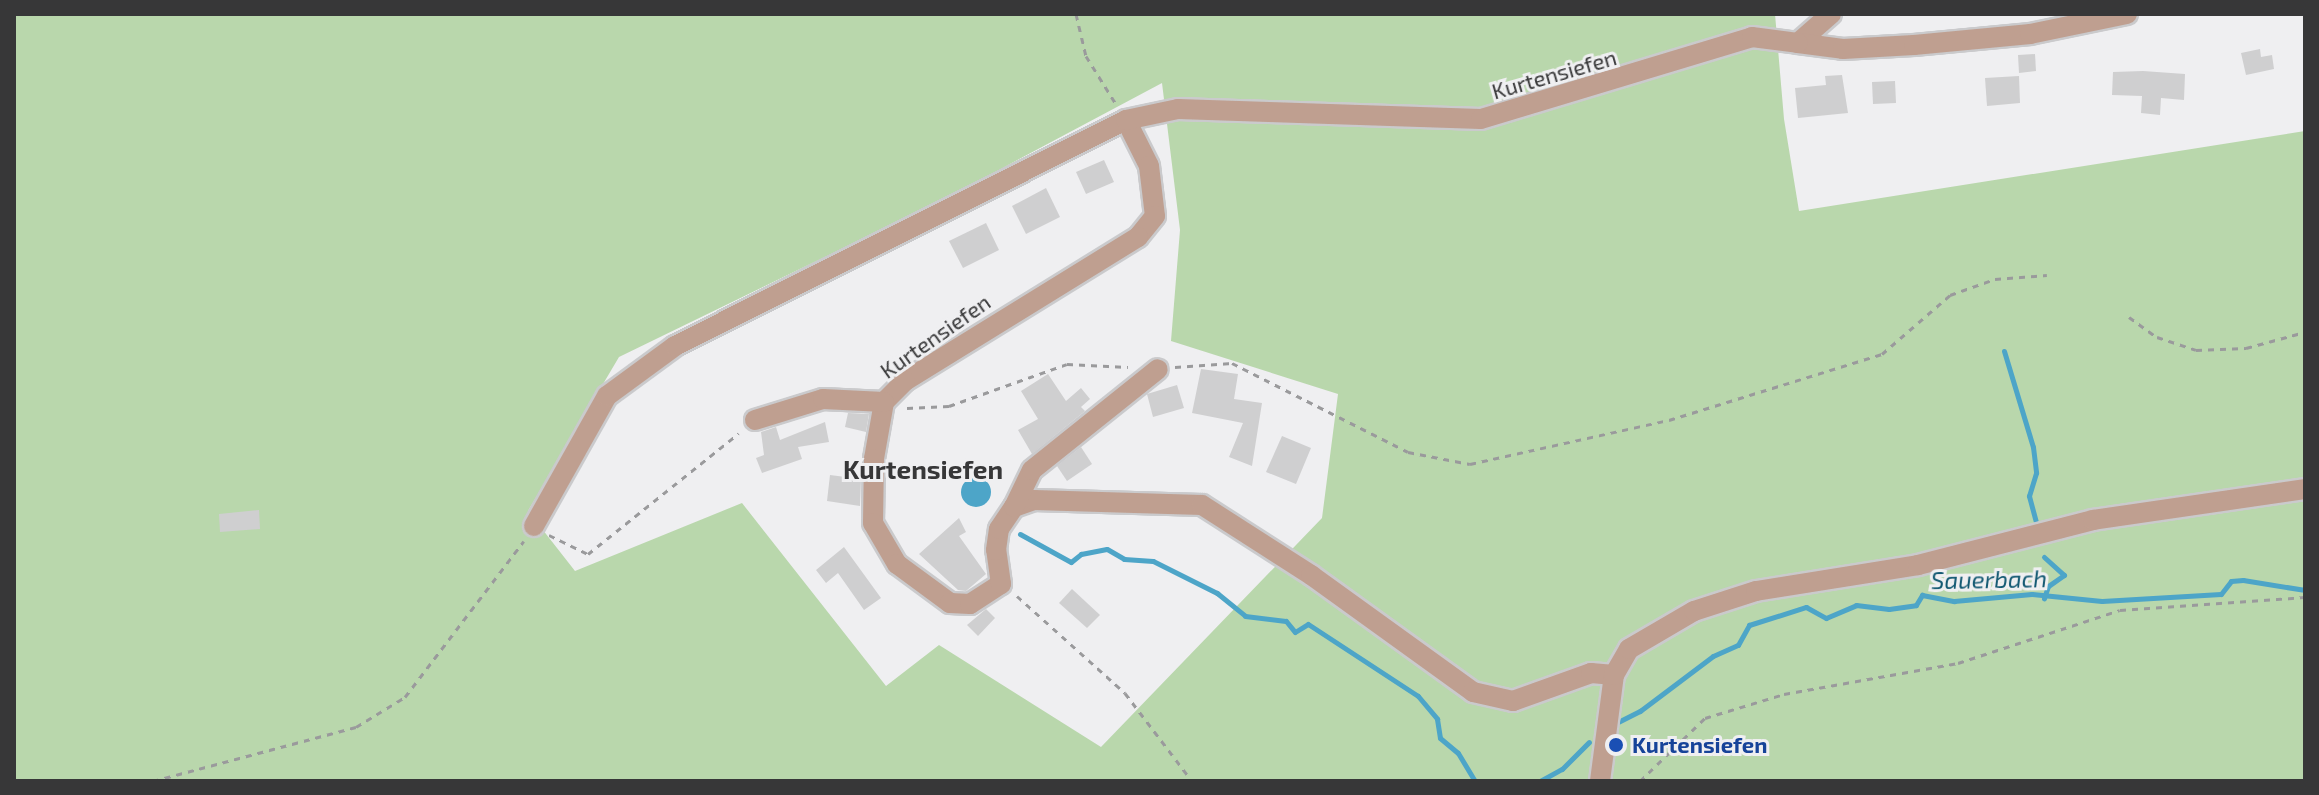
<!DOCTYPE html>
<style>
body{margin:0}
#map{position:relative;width:2319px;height:795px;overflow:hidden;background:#efeff1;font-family:"Exo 2",sans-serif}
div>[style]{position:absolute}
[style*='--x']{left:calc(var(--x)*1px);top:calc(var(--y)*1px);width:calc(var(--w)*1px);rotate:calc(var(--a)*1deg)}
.green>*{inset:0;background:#b9d7ac}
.water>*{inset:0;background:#4da5c8}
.round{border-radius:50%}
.stream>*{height:5px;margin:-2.5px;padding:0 2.5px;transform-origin:2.5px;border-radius:2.5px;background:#4da5c8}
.building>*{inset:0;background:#cfcfd0}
.path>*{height:3px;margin-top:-1.5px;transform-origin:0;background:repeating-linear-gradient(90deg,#9a9a9c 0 6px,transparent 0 12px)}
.roads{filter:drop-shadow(2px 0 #cacacc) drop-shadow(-2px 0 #cacacc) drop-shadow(0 2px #cacacc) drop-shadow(0 -2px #cacacc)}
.minor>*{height:20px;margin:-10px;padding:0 10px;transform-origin:10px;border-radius:10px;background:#bf9f90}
.dots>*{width:22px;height:22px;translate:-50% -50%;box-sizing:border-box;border:4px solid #efeff1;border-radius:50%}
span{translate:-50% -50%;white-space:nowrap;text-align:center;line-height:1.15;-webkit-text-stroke:6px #efeff1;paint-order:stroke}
.street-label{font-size:22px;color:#373738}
.transit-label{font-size:22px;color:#164399;font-weight:700}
.left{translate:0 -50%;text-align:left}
.water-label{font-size:24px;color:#135972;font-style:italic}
.quarter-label{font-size:26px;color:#373738;font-weight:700}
.frame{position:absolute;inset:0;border:16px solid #373738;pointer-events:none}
</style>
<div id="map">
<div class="green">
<i style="clip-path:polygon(evenodd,14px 14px,1775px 14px,1784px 119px,1799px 211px,2305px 131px,2305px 781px,14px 781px,14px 14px,1162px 83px,1180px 230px,1171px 341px,1338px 394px,1322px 518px,1101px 747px,939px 645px,886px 686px,742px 503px,575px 571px,528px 511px,619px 357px,950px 196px,1162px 83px)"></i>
</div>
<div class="water">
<i class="round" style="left:961px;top:477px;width:30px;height:30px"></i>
</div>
<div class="stream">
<i style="--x:2004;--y:351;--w:100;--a:73.2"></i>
<i style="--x:2033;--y:447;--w:26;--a:83"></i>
<i style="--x:2036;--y:473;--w:24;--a:107"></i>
<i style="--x:2029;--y:496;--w:30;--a:75"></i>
<i style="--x:1020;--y:534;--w:58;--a:28.8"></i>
<i style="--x:1071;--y:562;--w:13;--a:-39"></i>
<i style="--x:1081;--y:554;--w:26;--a:-11"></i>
<i style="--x:1107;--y:549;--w:20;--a:30"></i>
<i style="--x:1124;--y:559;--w:29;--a:4"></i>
<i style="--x:1153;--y:561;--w:72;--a:26.6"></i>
<i style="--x:1217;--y:593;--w:36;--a:39"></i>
<i style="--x:1245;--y:616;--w:41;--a:7"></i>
<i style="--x:1286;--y:621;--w:14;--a:51"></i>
<i style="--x:1295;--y:632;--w:15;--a:-32"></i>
<i style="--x:1308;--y:624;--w:131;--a:33.2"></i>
<i style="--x:1418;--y:696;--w:30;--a:50"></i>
<i style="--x:1437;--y:719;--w:19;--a:81"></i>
<i style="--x:1440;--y:738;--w:23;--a:40"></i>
<i style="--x:1458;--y:753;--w:33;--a:59"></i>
<i style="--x:2044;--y:557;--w:27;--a:42"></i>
<i style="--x:2064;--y:575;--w:19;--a:145"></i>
<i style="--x:2048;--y:586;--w:13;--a:108"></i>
<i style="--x:1618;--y:722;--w:25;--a:-27"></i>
<i style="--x:1640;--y:711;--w:91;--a:-37"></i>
<i style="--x:1713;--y:656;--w:27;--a:-24"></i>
<i style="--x:1738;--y:645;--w:23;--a:-61"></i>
<i style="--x:1749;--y:625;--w:60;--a:-17.5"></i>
<i style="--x:1806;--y:607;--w:23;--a:29"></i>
<i style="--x:1826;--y:618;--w:33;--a:-23"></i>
<i style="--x:1856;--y:605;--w:33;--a:7"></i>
<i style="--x:1889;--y:609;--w:27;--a:-8"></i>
<i style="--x:1916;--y:605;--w:12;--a:-59"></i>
<i style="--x:1922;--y:595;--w:33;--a:11"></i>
<i style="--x:1954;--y:601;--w:78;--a:-5.1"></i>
<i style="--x:2032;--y:594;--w:70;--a:5.7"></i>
<i style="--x:2102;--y:601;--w:119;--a:-3.4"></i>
<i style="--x:2221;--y:594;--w:16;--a:-52"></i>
<i style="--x:2231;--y:581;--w:12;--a:-5"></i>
<i style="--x:2243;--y:580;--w:63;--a:9.2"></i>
<i style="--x:1540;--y:781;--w:25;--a:-29"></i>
<i style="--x:1562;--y:769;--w:38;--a:-45"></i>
</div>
<div class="building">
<i style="clip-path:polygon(2260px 49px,2261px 57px,2272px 55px,2274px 69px,2246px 75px,2241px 53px)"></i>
<i style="clip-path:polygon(2035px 54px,2036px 71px,2019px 73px,2018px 55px)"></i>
<i style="clip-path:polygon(2143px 71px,2185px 74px,2184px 100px,2161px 98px,2160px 115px,2141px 113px,2142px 96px,2112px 95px,2113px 72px)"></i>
<i style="clip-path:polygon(1842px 75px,1848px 113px,1798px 118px,1795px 88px,1826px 85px,1825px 76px)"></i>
<i style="clip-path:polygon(2019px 76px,2020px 103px,1987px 106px,1985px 78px)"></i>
<i style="clip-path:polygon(1895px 81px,1896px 103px,1873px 104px,1872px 82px)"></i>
<i style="clip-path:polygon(1104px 160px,1114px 182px,1086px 194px,1076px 172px)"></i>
<i style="clip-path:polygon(1046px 188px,1060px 217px,1026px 234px,1012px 206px)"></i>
<i style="clip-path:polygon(986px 223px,999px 250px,963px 268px,949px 241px)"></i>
<i style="clip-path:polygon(1201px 369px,1238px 374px,1234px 399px,1262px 403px,1252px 466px,1229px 457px,1243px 423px,1192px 413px)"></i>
<i style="clip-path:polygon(1048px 374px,1066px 401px,1081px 388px,1090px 399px,1081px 407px,1085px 411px,1032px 454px,1018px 430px,1038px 419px,1021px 391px)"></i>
<i style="clip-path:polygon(1177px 385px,1184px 408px,1153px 417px,1147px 394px)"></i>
<i style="clip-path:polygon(848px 413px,869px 414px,866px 432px,845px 427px)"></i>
<i style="clip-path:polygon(825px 422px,829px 442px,798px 447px,802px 459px,762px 473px,756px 458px,764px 455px,761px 432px,776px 427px,780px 440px)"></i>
<i style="clip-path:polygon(1282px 436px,1311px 448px,1296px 484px,1266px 472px)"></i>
<i style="clip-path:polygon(1081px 447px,1092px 464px,1067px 481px,1057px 466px)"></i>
<i style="clip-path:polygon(830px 475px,861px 479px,860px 506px,827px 501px)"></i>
<i style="clip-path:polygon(259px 510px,260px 529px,220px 532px,219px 514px)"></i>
<i style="clip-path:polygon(959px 518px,966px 532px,959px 536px,986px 574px,966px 591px,958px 590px,919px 554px)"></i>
<i style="clip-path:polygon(844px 547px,881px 598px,864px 610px,838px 573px,826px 583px,816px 570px)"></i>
<i style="clip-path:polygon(1072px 589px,1100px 615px,1087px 628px,1059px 603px)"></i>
<i style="clip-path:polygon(986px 609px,995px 618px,978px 636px,967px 625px)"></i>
</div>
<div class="path">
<i style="--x:1076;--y:14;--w:43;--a:76.6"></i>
<i style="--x:1086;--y:56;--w:57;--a:58"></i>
<i style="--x:2129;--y:317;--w:34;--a:36"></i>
<i style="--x:2157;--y:337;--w:41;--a:18.4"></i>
<i style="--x:2196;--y:350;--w:50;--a:-2.3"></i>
<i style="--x:2246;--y:348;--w:61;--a:-15.2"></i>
<i style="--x:1175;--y:367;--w:57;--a:-4"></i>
<i style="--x:1232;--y:363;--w:197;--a:26.8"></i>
<i style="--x:1408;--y:452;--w:63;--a:11"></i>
<i style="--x:1470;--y:464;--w:204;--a:-12.5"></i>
<i style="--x:1669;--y:420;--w:223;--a:-17.2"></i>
<i style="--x:1882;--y:354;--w:90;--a:-40.9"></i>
<i style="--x:1950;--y:295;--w:48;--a:-19.6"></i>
<i style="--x:1995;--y:279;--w:52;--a:-4.4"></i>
<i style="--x:907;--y:408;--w:42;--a:-2.7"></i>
<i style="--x:949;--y:406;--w:125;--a:-19.6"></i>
<i style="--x:1067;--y:364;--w:61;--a:2.8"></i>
<i style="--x:549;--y:535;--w:43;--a:26"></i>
<i style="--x:588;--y:554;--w:193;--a:-38.7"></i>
<i style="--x:1017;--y:596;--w:145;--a:41.9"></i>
<i style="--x:1125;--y:693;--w:111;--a:52.7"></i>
<i style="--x:153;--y:781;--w:210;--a:-14.9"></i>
<i style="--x:356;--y:727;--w:57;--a:-31.5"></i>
<i style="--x:405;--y:697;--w:196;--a:-52.7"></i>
<i style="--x:1640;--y:781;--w:91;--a:-44.1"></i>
<i style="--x:1705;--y:718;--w:83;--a:-16.9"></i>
<i style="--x:1784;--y:694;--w:177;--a:-10.1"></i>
<i style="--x:1958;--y:663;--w:170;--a:-18.1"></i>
<i style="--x:2120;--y:610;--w:185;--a:-4"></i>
</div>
<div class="roads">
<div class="minor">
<i style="--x:1831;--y:14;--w:44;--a:138.7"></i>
<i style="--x:1798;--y:43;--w:45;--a:7.6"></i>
<i style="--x:1843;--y:49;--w:71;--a:-3.2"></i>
<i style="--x:1914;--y:45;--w:117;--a:-5.4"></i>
<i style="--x:2030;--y:34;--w:99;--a:-11.7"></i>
<i style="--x:1126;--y:120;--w:51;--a:63.4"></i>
<i style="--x:1149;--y:166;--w:50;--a:83.2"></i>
<i style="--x:1155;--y:216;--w:27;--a:129"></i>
<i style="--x:1138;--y:237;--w:274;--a:148.3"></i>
<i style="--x:905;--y:381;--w:30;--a:135"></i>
<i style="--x:884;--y:402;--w:58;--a:100"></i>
<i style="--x:874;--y:459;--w:64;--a:90.9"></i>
<i style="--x:873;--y:523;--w:48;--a:59.7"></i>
<i style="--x:897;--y:564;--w:66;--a:36.3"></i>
<i style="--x:950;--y:603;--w:20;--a:3"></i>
<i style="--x:970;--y:604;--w:37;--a:-33"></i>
<i style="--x:1001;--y:584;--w:34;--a:-98"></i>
<i style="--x:996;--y:550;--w:21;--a:-82"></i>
<i style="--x:999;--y:529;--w:27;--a:-56"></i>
<i style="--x:1014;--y:507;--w:21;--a:-19"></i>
<i style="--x:1034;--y:500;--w:168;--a:1.7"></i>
<i style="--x:1202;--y:505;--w:130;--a:32.7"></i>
<i style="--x:1311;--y:575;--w:200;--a:35.8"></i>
<i style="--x:1473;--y:692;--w:41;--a:12.7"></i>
<i style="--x:1513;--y:701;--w:83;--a:-19.7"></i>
<i style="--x:1591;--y:673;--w:23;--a:5"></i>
<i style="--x:755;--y:420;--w:71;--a:-17.2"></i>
<i style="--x:823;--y:399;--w:61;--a:2.8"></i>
<i style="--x:1014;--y:507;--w:41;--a:-64.1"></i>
<i style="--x:1032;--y:470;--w:161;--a:-38.7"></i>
<i style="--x:534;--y:526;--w:149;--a:-60.7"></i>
<i style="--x:607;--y:396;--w:84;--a:-36.3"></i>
<i style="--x:675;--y:346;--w:504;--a:-26.62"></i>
<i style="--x:1126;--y:120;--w:53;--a:-11.9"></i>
<i style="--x:1178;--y:109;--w:303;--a:1.9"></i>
<i style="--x:1481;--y:119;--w:283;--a:-16.8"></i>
<i style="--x:1752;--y:37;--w:46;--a:7.4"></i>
<i style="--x:1600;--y:781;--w:107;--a:-82.5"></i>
<i style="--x:1614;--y:675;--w:30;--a:-60"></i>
<i style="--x:1629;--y:649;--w:75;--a:-30.3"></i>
<i style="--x:1694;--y:611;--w:65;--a:-17.9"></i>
<i style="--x:1756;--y:591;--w:164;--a:-9.1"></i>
<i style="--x:1918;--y:565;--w:181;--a:-14.4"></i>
<i style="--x:2093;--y:520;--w:214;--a:-8.3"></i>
</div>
</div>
<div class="dots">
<i style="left:1616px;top:745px;background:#1a4fb4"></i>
</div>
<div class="street-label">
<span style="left:1554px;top:74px;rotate:-16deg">Kurtensiefen</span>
<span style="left:935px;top:336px;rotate:-35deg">Kurtensiefen</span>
</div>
<div class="transit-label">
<span class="left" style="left:1632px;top:745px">Kurtensiefen</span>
</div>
<div class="water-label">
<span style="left:1989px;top:579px;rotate:-1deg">Sauerbach</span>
</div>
<div class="quarter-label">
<span style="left:923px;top:469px">Kurtensiefen</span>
</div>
<div class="frame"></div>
</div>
